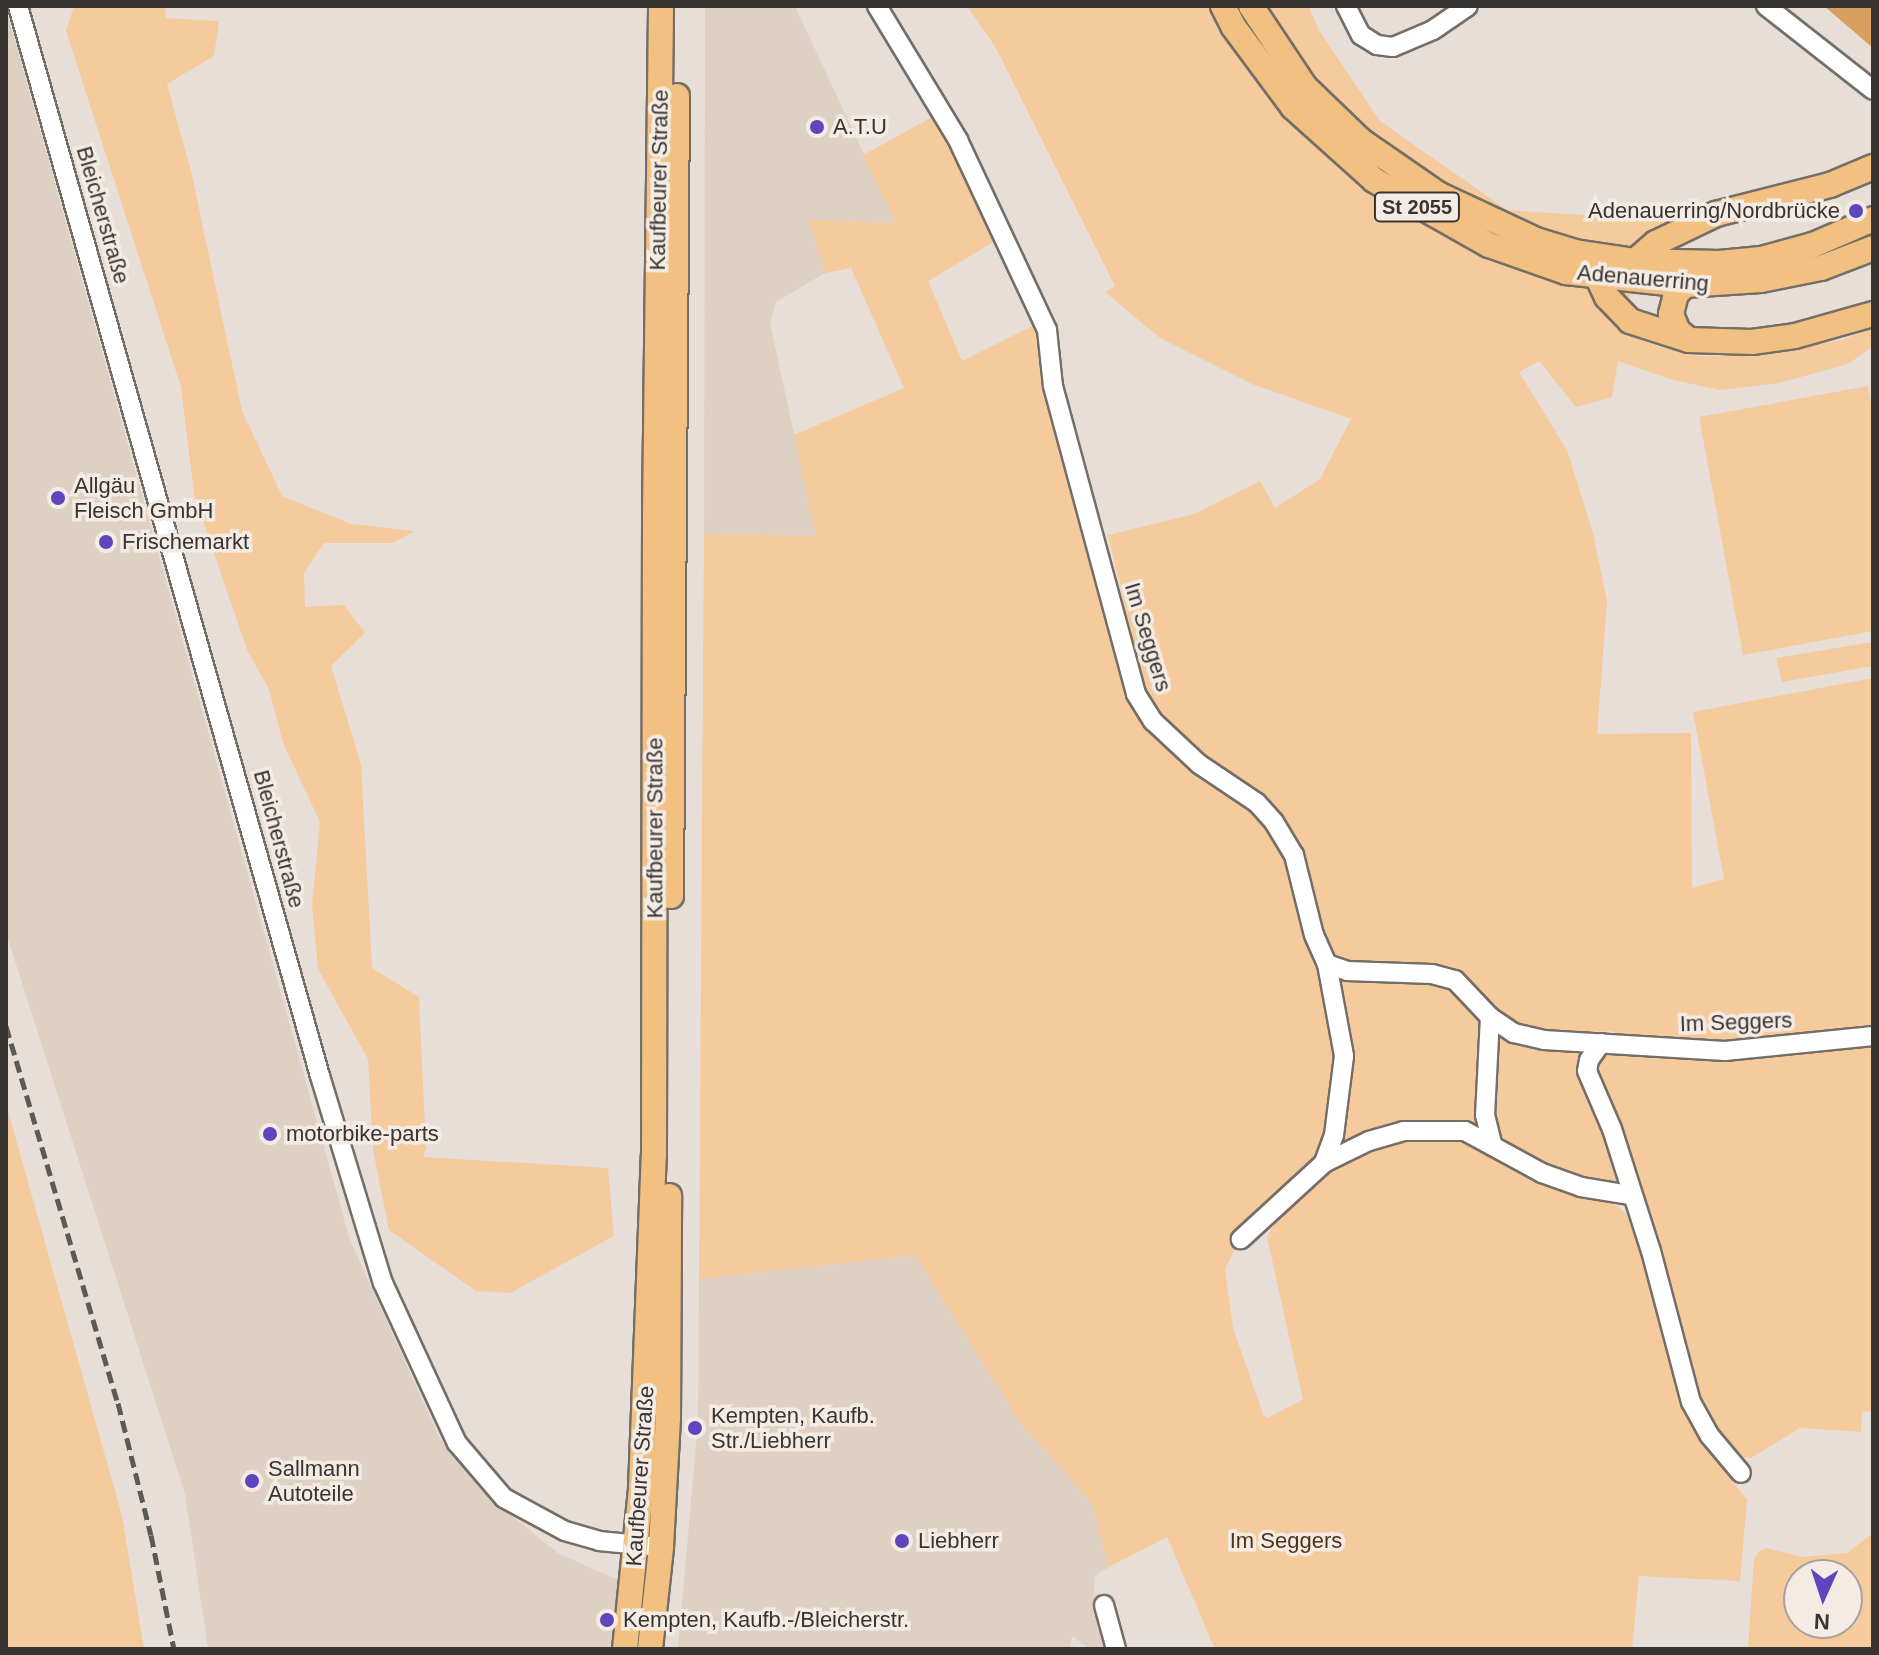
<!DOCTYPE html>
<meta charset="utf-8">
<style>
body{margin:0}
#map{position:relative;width:1879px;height:1655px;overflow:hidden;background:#e7dfd7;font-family:Helvetica,sans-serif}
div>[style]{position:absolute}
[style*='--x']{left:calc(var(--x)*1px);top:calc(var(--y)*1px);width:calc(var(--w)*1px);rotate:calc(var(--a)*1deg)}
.built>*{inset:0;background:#ded1c3}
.green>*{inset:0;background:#f5ca9c}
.water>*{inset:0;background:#d89f5f}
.roads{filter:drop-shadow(2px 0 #756e67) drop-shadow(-2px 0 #756e67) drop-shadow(0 2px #756e67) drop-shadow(0 -2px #756e67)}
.minor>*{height:18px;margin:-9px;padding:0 9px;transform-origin:9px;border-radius:9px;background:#fff}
.major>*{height:24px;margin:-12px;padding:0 12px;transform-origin:12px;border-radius:12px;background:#f2c181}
.rail>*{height:5px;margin-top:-2.5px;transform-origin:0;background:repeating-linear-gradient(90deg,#5d5955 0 12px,transparent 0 18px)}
.dots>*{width:22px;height:22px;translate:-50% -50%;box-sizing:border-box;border:4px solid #f4ece4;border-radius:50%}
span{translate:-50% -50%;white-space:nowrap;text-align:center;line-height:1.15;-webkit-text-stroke:7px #f4ece4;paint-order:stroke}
.shield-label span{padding:2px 6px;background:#f4ece4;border:2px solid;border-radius:6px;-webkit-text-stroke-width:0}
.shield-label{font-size:20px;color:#373431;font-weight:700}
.poi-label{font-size:22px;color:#373431}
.left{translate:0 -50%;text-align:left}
.right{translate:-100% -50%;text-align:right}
.street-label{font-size:22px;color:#373431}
.park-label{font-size:22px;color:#4d3519}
.frame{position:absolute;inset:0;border:8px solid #373431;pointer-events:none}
.north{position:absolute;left:1783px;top:1559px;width:80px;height:80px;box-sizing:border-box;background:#f4ece4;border:2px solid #a8a29c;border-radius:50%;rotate:183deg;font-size:22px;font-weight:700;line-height:32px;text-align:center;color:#373431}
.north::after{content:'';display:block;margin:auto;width:28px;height:36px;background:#5f45be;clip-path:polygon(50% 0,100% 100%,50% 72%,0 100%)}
</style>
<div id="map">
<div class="built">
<i style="clip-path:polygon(705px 6px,795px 6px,896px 223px,809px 220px,825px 273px,776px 302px,770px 322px,816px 536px,704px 534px)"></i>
<i style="clip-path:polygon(6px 8px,350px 1240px,440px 1439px,486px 1495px,558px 1553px,620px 1581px,610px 1649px,208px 1649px,185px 1494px,6px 933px)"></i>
<i style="clip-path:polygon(915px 1255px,1022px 1425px,1078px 1486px,1092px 1506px,1109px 1567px,1095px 1576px,1093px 1606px,1105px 1649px,1090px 1649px,1072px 1636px,1070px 1649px,678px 1649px,698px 1421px,699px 1279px)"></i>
</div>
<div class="green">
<i style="clip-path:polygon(74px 6px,166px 6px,165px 18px,219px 21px,214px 56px,167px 84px,191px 171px,242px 411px,282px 496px,351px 524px,415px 531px,393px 543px,324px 543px,304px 573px,305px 607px,344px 605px,365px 633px,331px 666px,361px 764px,372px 968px,419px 997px,426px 1149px,423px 1157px,608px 1168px,614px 1236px,510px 1293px,476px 1291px,389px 1230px,373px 1150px,368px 1059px,318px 969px,312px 905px,320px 822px,283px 743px,269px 689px,247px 650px,194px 494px,181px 387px,66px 31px)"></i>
<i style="clip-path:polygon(967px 6px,1308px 6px,1320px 32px,1380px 121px,1507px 210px,1641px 219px,1695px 214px,1635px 261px,1623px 332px,1657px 346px,1699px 356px,1741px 356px,1842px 340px,1873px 327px,1873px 346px,1848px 364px,1779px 383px,1720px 390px,1673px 380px,1618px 361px,1612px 397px,1576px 407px,1539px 361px,1519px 372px,1567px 450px,1593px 533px,1607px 601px,1597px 734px,1691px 733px,1692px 888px,1724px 879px,1693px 712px,1873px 678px,1873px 1027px,1725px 1043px,1650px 1039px,1609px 1031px,1545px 1034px,1517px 1026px,1492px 1010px,1476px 988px,1458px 974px,1364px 966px,1332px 958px,1318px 934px,1300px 854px,1158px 712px,1144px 688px,1108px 535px,1194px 514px,1260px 481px,1275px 508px,1320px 479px,1351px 419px,1252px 384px,1160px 338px,1105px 292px,1115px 286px,996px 48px)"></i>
<i style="clip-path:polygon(936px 115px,1000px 238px,928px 281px,962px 361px,1039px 323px,1070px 491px,1114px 630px,1130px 695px,1252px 806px,1288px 856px,1322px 967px,1337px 1055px,1329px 1132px,1312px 1164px,1240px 1240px,1225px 1269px,1233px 1328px,1263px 1414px,1267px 1418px,1303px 1400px,1267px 1237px,1277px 1219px,1330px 1170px,1371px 1149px,1404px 1138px,1464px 1137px,1619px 1207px,1634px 1224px,1684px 1403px,1701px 1441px,1747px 1500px,1740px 1581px,1639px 1576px,1632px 1649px,1215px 1649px,1167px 1537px,1109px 1567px,1092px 1506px,1078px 1486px,1022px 1425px,915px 1255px,699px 1279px,704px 534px,816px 536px,794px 435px,904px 388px,851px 268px,825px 273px,809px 220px,896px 223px,863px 155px)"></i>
<i style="clip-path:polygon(1868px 386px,1873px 415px,1873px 631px,1743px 655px,1699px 417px)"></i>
<i style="clip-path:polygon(1873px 642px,1873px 666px,1782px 682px,1776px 658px)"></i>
<i style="clip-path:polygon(1391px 977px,1452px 986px,1479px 1018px,1482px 1027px,1478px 1130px,1465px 1125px,1343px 1149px,1337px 983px,1344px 978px)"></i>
<i style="clip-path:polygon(1501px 1036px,1576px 1047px,1582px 1053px,1580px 1072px,1620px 1170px,1617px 1182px,1608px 1187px,1545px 1167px,1517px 1152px,1501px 1136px,1490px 1097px,1493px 1038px)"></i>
<i style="clip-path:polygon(1873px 1043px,1873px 1412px,1862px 1411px,1861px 1432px,1800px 1428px,1751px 1458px,1738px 1456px,1713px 1430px,1698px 1399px,1594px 1065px,1610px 1049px,1726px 1057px)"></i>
<i style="clip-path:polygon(6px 1104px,122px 1516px,144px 1649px,6px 1649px)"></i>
<i style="clip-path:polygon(evenodd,1873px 1533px,1873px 1649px,1748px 1649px,1754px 1559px,1758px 1552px,1766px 1548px,1802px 1557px,1847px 1553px,1873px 1533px,1799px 1575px,1847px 1575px,1847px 1623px,1799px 1623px,1799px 1575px)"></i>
</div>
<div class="water">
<i style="clip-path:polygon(1824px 6px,1873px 6px,1873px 48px)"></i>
</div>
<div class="roads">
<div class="minor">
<i style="--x:18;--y:6;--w:1112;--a:74.24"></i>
<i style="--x:320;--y:1076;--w:216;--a:73.1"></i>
<i style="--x:383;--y:1283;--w:176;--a:65.2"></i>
<i style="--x:457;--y:1443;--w:72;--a:49.5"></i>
<i style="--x:504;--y:1498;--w:69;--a:28.4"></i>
<i style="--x:565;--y:1531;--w:35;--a:16"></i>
<i style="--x:599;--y:1541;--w:62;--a:5.5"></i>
<i style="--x:877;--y:6;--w:157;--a:58.8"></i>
<i style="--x:958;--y:140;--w:210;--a:64.9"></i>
<i style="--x:1047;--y:330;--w:56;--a:83.9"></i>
<i style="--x:1053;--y:386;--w:319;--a:74.9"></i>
<i style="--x:1136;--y:694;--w:32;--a:58"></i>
<i style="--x:1153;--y:721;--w:63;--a:43.1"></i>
<i style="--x:1199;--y:764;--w:70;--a:33.9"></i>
<i style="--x:1257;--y:803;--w:25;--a:48"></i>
<i style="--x:1274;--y:822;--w:39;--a:59"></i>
<i style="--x:1294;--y:855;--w:82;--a:76"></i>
<i style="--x:1314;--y:935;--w:32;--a:66"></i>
<i style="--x:1327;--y:964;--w:94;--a:79.5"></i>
<i style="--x:1344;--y:1056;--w:80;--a:97.2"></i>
<i style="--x:1334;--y:1135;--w:30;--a:110"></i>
<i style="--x:1324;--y:1163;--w:113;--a:137.5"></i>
<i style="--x:1346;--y:6;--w:33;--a:63"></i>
<i style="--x:1361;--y:35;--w:19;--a:32"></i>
<i style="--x:1377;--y:45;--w:16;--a:7"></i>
<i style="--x:1393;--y:47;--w:43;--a:-23"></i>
<i style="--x:1433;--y:30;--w:42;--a:-34.4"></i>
<i style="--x:1766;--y:6;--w:136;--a:38.1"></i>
<i style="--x:1327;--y:964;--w:21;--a:19"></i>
<i style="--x:1347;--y:971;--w:85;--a:2"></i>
<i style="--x:1432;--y:974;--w:24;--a:15"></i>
<i style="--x:1455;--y:980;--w:51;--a:46.6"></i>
<i style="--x:1490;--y:1017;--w:29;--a:34"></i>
<i style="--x:1514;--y:1033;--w:31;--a:13"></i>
<i style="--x:1544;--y:1040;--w:181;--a:3.5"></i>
<i style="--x:1725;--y:1051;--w:149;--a:-5.8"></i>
<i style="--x:1490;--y:1017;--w:98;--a:92.9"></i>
<i style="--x:1485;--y:1115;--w:32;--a:76"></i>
<i style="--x:1601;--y:1043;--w:21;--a:125"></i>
<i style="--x:1589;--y:1060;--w:11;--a:100"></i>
<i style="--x:1587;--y:1071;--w:63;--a:66.7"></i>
<i style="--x:1612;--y:1129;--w:128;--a:72.3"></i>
<i style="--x:1651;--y:1251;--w:156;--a:75.2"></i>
<i style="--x:1691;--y:1402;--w:39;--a:61"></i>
<i style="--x:1710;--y:1436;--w:48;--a:50"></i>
<i style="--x:1324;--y:1163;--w:50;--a:-26.1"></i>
<i style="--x:1369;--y:1141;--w:35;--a:-16"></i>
<i style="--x:1403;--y:1131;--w:62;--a:0"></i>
<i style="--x:1465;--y:1131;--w:88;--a:28.6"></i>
<i style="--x:1542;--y:1173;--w:41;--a:19.7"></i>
<i style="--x:1581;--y:1187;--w:50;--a:9.3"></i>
<i style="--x:1104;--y:1605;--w:46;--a:74.7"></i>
</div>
<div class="major">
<i style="--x:1223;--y:6;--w:22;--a:63"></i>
<i style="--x:1233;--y:26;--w:101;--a:53.5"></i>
<i style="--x:1293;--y:107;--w:109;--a:42"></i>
<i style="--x:1374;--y:180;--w:132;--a:29.5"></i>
<i style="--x:1489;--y:245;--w:82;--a:19.3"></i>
<i style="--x:1566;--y:272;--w:120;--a:6.2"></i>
<i style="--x:1685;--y:285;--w:76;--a:-3.8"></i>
<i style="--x:1761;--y:280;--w:61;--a:-11.3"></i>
<i style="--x:1821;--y:268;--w:56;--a:-21"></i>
<i style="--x:1251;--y:6;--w:97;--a:56.3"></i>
<i style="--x:1305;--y:87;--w:76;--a:43.9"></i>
<i style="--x:1360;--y:140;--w:95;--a:34.7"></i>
<i style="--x:1438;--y:194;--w:108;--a:25.1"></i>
<i style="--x:1536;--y:240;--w:41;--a:17.1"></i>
<i style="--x:1575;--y:252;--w:61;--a:8.5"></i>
<i style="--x:1635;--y:261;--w:84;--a:1.4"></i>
<i style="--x:1719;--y:263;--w:42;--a:-5.4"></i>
<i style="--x:1761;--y:259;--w:54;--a:-15.1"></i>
<i style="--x:1813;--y:245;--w:65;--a:-23.4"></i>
<i style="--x:1635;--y:261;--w:28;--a:-41"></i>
<i style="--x:1656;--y:243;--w:67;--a:-25.8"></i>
<i style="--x:1716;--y:214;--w:118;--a:-14.3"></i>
<i style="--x:1830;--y:185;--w:47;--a:-22.7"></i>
<i style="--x:1598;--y:278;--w:21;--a:65"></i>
<i style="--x:1607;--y:297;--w:33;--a:46"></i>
<i style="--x:1630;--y:321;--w:62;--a:17.9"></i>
<i style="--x:1689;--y:340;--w:63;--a:1.8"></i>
<i style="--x:1752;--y:342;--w:43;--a:-7.9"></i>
<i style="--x:1795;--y:336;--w:81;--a:-15.8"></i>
<i style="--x:1685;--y:285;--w:13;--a:135"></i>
<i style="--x:1676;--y:294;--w:21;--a:104"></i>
<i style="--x:1671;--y:314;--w:18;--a:68"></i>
<i style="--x:1678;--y:331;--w:14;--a:39"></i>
<i style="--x:671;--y:896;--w:800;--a:-89.57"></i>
<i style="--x:625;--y:1649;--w:162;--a:-84.3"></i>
<i style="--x:641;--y:1488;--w:333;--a:-87.8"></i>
<i style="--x:654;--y:1155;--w:641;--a:-89.91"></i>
<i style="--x:655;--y:514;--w:508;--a:-89.32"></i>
<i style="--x:650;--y:1649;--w:103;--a:-83.8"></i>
<i style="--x:661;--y:1547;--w:129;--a:-86.9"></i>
<i style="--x:668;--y:1418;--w:222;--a:-89.7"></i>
</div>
</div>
<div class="rail">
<i style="--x:6;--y:1026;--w:393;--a:73.5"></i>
<i style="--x:118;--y:1403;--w:136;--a:76"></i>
<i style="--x:151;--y:1535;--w:116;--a:78.6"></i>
</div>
<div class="dots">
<i style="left:817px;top:127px;background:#5f45be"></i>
<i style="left:1856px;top:211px;background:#5f45be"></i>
<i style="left:58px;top:498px;background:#5f45be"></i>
<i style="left:106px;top:542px;background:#5f45be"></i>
<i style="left:270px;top:1134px;background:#5f45be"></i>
<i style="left:695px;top:1428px;background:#5f45be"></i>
<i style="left:252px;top:1481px;background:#5f45be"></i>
<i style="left:902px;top:1541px;background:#5f45be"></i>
<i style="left:607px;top:1620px;background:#5f45be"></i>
</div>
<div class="shield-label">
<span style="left:1417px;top:207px">St 2055</span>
</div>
<div class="poi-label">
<span class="left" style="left:833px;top:127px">A.T.U</span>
<span class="right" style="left:1840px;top:211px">Adenauerring/Nordbrücke</span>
<span class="left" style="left:74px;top:498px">Allgäu<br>Fleisch GmbH</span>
<span class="left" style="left:122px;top:542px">Frischemarkt</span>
<span class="left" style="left:286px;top:1134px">motorbike-parts</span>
<span class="left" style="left:711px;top:1428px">Kempten, Kaufb.<br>Str./Liebherr</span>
<span class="left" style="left:268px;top:1481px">Sallmann<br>Autoteile</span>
<span class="left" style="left:918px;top:1541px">Liebherr</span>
<span class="left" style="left:623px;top:1620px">Kempten, Kaufb.-/Bleicherstr.</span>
</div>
<div class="street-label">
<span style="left:659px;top:180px;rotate:-89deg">Kaufbeurer Straße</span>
<span style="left:103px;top:215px;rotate:74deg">Bleicherstraße</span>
<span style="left:1643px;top:278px;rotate:5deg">Adenauerring</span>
<span style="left:1148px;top:637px;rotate:73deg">Im Seggers</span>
<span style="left:655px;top:828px;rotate:-90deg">Kaufbeurer Straße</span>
<span style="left:279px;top:839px;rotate:75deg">Bleicherstraße</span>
<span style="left:1736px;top:1022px;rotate:-2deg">Im Seggers</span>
<span style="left:640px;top:1476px;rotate:-86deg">Kaufbeurer Straße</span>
</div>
<div class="park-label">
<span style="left:1286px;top:1541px">Im Seggers</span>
</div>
<div class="frame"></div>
<div class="north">N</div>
</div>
